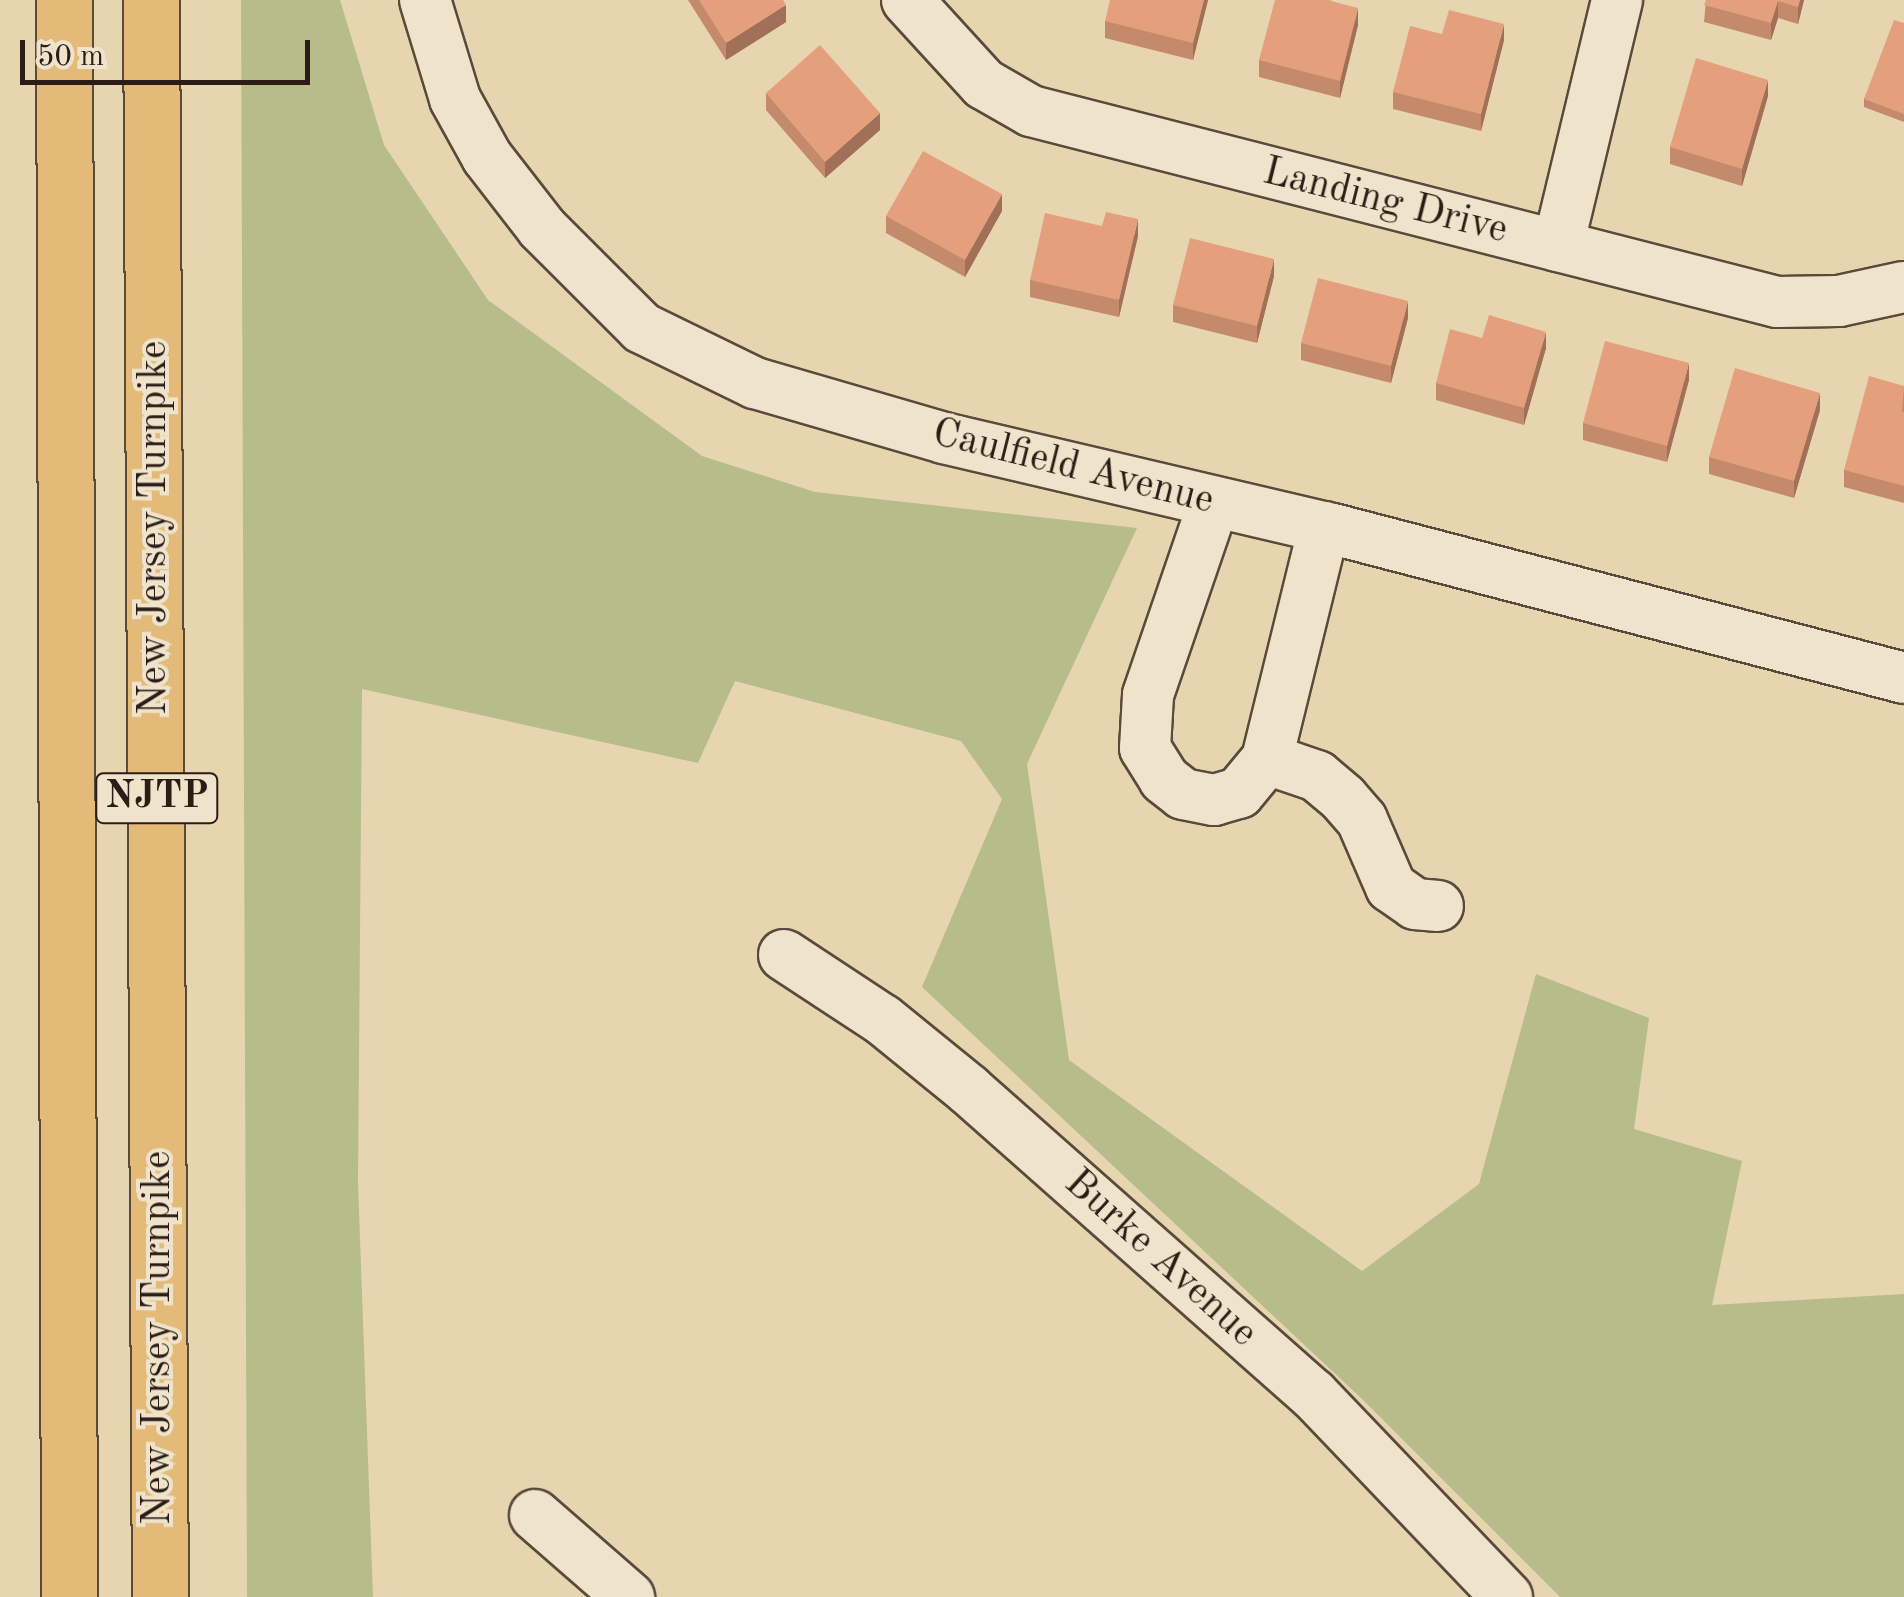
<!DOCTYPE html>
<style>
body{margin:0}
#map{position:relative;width:1904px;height:1597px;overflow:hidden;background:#e7d5af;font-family:"Old Standard TT",serif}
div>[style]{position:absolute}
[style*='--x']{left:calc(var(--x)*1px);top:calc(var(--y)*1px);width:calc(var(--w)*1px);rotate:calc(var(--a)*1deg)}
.green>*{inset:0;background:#b7bd8a}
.roads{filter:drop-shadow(2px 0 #5a4a3c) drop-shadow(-2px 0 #5a4a3c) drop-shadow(0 2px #5a4a3c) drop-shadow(0 -2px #5a4a3c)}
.minor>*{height:50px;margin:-25px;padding:0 25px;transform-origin:25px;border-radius:25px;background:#efe4cb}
.highway>*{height:55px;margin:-27.5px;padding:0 27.5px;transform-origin:27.5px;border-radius:27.5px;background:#e4ba78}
.wall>*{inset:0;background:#c48a6c}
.shaded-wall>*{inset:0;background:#a07058}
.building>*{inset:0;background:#e4a07d}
span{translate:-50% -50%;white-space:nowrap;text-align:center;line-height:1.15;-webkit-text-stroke:8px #efe4cb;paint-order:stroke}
.shield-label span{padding:2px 8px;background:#efe4cb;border:2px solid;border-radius:8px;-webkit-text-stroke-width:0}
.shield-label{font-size:38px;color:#2b1c16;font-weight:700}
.street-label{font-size:40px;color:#2b1c16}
.scale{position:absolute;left:20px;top:40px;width:290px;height:45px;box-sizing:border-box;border:5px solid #2b1c16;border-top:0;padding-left:12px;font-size:30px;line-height:35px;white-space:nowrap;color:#2b1c16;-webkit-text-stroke:8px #efe4cb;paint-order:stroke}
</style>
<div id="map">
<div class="green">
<i style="clip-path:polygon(241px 0,340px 0,384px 145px,488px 300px,702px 456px,815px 492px,1137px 528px,1027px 764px,1069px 1060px,1362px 1271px,1479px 1184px,1536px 974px,1649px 1018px,1634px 1129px,1742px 1161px,1712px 1305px,1904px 1294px,1904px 1597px,1560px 1597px,1360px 1397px,922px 987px,1002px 799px,961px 741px,735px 681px,698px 763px,362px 689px,358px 1183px,373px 1597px,247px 1597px)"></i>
</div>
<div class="roads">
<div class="minor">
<i style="--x:425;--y:0;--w:103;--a:73.1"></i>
<i style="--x:455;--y:99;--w:66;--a:61.1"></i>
<i style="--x:487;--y:157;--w:90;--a:52.2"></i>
<i style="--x:542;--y:228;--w:141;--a:45"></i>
<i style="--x:642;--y:328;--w:126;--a:26"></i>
<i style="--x:755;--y:383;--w:197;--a:16.2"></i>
<i style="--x:944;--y:438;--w:400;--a:13.2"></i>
<i style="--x:1333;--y:529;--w:590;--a:14.62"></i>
<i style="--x:907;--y:0;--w:114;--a:47.5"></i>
<i style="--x:984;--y:84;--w:54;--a:29.9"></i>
<i style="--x:1031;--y:111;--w:770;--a:14.36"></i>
<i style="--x:1777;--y:302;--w:62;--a:-0.9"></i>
<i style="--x:1839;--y:301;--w:66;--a:-12.2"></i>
<i style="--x:1558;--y:246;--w:253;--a:-76.5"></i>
<i style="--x:1214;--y:502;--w:204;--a:108.9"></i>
<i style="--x:1148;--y:695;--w:53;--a:93.2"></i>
<i style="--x:1145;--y:748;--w:36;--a:58"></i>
<i style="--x:1164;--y:779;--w:24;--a:38"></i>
<i style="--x:1183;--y:794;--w:32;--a:11"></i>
<i style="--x:1214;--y:800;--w:26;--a:-16"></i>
<i style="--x:1239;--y:793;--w:44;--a:-50.5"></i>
<i style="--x:1267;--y:759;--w:239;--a:-76.2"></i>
<i style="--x:1267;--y:759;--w:53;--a:18.8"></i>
<i style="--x:1317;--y:776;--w:34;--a:40"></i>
<i style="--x:1343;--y:798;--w:29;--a:49"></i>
<i style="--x:1362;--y:820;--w:73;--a:66.6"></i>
<i style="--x:1391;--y:887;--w:29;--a:35"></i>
<i style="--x:1415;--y:904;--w:23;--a:5"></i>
<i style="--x:784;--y:955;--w:118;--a:33.3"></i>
<i style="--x:883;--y:1020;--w:111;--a:39.1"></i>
<i style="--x:969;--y:1090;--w:459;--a:41.5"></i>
<i style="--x:1313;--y:1394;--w:281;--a:46.3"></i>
<i style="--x:535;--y:1515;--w:125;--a:41.1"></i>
</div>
<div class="highway">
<i style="--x:64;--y:0;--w:1597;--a:89.82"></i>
<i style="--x:151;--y:0;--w:1597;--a:89.68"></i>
</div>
</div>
<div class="wall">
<i style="clip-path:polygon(688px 0,783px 0,786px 22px,726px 60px)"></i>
<i style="clip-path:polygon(1208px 0,1193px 60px,1105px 38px,1105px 21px)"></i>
<i style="clip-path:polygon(1330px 0,1358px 25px,1340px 98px,1259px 77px,1259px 60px)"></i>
<i style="clip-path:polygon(1706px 0,1804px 0,1798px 24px,1778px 18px,1771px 40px,1704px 22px)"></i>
<i style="clip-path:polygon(1904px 23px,1904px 122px,1864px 107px,1864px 99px)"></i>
<i style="clip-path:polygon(1442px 34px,1504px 40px,1481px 131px,1393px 109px,1393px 92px)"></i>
<i style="clip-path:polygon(766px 93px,880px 130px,825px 178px,766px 110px)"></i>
<i style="clip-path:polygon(1768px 96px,1742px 186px,1670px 164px,1670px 147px)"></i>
<i style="clip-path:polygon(1002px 211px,965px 277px,886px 233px,886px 216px)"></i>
<i style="clip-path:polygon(1102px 226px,1138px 236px,1119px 317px,1030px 297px,1030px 280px)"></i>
<i style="clip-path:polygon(1274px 276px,1257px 343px,1173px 322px,1173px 305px)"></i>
<i style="clip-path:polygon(1408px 318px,1391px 383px,1301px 360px,1301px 343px)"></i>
<i style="clip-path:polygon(1482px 338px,1546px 348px,1524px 425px,1436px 400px,1436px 383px)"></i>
<i style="clip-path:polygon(1689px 380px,1667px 462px,1583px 440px,1583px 423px)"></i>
<i style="clip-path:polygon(1904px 386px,1904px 503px,1844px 487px,1844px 470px)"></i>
<i style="clip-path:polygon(1820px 410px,1794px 498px,1709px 474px,1709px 457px)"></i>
</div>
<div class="shaded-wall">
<i style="clip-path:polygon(1204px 0,1208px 0,1193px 60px,1193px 43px)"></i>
<i style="clip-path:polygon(1800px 0,1804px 0,1798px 24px,1798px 7px)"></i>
<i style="clip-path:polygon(1778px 1px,1778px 18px,1771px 40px,1771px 23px)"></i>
<i style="clip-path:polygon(786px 5px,786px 22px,726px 60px,726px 43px)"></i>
<i style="clip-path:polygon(1358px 8px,1358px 25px,1340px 98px,1340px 81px)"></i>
<i style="clip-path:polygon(1504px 24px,1504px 40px,1481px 131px,1481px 114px)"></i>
<i style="clip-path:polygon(1768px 80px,1768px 96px,1742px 186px,1742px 169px)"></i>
<i style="clip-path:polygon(880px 113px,880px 130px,825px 178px,825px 162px)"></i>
<i style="clip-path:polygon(1002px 194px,1002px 211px,965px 277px,965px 260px)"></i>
<i style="clip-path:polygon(1138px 219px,1138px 236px,1119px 317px,1119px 300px)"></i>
<i style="clip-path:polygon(1274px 259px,1274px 276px,1257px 343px,1257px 326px)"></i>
<i style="clip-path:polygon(1408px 301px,1408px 318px,1391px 383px,1391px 366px)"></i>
<i style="clip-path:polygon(1546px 332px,1546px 348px,1524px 425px,1524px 408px)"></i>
<i style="clip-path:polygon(1689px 363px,1689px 380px,1667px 462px,1667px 446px)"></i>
<i style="clip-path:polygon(1820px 393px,1820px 410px,1794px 498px,1794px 481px)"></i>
</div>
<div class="building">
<i style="clip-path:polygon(699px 0,783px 0,786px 5px,726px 43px)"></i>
<i style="clip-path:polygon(1110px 0,1204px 0,1193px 43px,1105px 21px)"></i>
<i style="clip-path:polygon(1275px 0,1327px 0,1358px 8px,1340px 81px,1259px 60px)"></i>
<i style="clip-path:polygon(1706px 0,1800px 0,1798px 7px,1778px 1px,1771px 23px,1704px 5px)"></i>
<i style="clip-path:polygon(1449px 10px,1504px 24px,1481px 114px,1393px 92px,1410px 26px,1442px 34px)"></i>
<i style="clip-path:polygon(1894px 20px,1904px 23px,1904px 114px,1864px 99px)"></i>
<i style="clip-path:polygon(820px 45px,880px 113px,825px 162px,766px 93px)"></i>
<i style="clip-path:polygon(1696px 58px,1768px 80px,1742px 169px,1670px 147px)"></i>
<i style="clip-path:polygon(923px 151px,1002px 194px,965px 260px,886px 216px)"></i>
<i style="clip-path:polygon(1106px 212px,1138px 219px,1119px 300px,1030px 280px,1045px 213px,1102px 226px)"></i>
<i style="clip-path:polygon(1190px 238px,1274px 259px,1257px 326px,1173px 305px)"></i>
<i style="clip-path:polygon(1318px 278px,1408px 301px,1391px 366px,1301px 343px)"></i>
<i style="clip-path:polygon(1489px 315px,1546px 332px,1524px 408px,1436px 383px,1450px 329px,1482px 338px)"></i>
<i style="clip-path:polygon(1605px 341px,1689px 363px,1667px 446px,1583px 423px)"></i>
<i style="clip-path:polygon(1735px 368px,1820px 393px,1794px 481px,1709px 457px)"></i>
<i style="clip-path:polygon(1869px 376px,1904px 386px,1902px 412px,1904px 412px,1904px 486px,1844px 470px)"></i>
</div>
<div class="shield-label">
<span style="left:157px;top:798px">NJTP</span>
</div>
<div class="street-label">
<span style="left:1385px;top:202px;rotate:14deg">Landing Drive</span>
<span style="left:1073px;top:468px;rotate:14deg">Caulfield Avenue</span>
<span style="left:155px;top:528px;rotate:-90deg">New Jersey Turnpike</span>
<span style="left:1160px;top:1259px;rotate:42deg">Burke Avenue</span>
<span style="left:159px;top:1338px;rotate:-90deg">New Jersey Turnpike</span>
</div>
<div class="scale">50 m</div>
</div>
